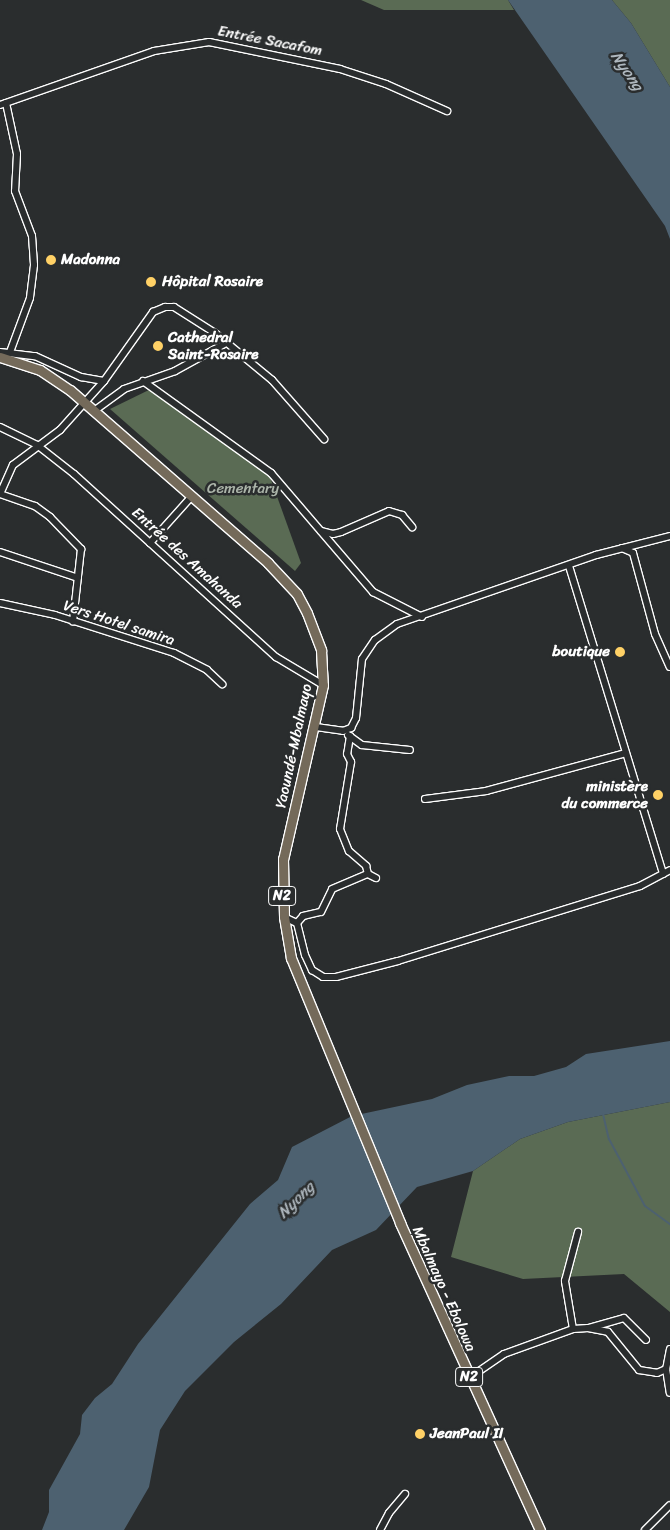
<!DOCTYPE html>
<meta charset="utf-8">
<style>
body{margin:0}
#map{position:relative;width:670px;height:1530px;overflow:hidden;background:#2a2d2e;font-family:Sriracha,sans-serif}
div>[style]{position:absolute}
[style*='--x']{left:calc(var(--x)*1px);top:calc(var(--y)*1px);width:calc(var(--w)*1px);rotate:calc(var(--a)*1deg)}
.green>*{inset:0;background:#5a6b54}
.water>*{inset:0;background:#4d6170}
.stream>*{height:2px;margin:-1px;padding:0 1px;transform-origin:1px;border-radius:1px;background:#4d6170}
.roads{filter:drop-shadow(1px 0 #fff) drop-shadow(-1px 0 #fff) drop-shadow(0 1px #fff) drop-shadow(0 -1px #fff)}
.minor>*{height:6px;margin:-3px;padding:0 3px;transform-origin:3px;border-radius:3px;background:#2a2d2e}
.highway>*{height:9px;margin:-4.5px;padding:0 4.5px;transform-origin:4.5px;border-radius:4.5px;background:#746a5a}
.dots>*{width:14px;height:14px;translate:-50% -50%;box-sizing:border-box;border:2px solid #2a2d2e;border-radius:50%}
span{translate:-50% -50%;white-space:nowrap;text-align:center;line-height:1.15;-webkit-text-stroke:5px #2a2d2e;paint-order:stroke}
.shield-label span{padding:1px 4px;background:#2a2d2e;border:1px solid;border-radius:4px;-webkit-text-stroke-width:0}
.shield-label{font-size:14px;color:#fff;font-weight:700}
.street-label{font-size:15px;color:#fff}
.poi-label{font-size:15px;color:#fff;font-weight:700}
.left{translate:0 -50%;text-align:left}
.right{translate:-100% -50%;text-align:right}
.park-label{font-size:15px;color:#acb5aa}
.water-label{font-size:16px;color:#afb8bf;font-style:italic}
</style>
<div id="map">
<div class="green">
<i style="clip-path:polygon(361px 0,508px 0,514px 10px,384px 10px)"></i>
<i style="clip-path:polygon(612px 0,670px 0,670px 87px,631px 23px)"></i>
<i style="clip-path:polygon(155px 387px,270px 477px,301px 563px,295px 571px,110px 409px)"></i>
<i style="clip-path:polygon(670px 1102px,670px 1312px,624px 1274px,523px 1279px,451px 1257px,473px 1171px,520px 1139px,568px 1122px)"></i>
</div>
<div class="water">
<i style="clip-path:polygon(508px 0,612px 0,631px 23px,670px 87px,670px 239px,665px 226px)"></i>
<i style="clip-path:polygon(670px 1041px,670px 1102px,568px 1122px,520px 1139px,473px 1171px,417px 1187px,376px 1230px,332px 1250px,281px 1304px,234px 1342px,185px 1391px,160px 1430px,149px 1487px,124px 1530px,42px 1530px,49px 1512px,49px 1490px,80px 1434px,82px 1415px,95px 1398px,112px 1384px,138px 1344px,250px 1204px,278px 1180px,292px 1147px,352px 1116px,432px 1099px,467px 1085px,509px 1076px,534px 1076px,566px 1067px,586px 1054px)"></i>
</div>
<div class="stream">
<i style="--x:603;--y:1114;--w:26;--a:77"></i>
<i style="--x:609;--y:1139;--w:76;--a:61.8"></i>
<i style="--x:645;--y:1206;--w:31;--a:36"></i>
</div>
<div class="roads">
<div class="minor">
<i style="--x:6;--y:103;--w:52;--a:77.8"></i>
<i style="--x:17;--y:154;--w:37;--a:93"></i>
<i style="--x:15;--y:191;--w:48;--a:69.3"></i>
<i style="--x:32;--y:236;--w:29;--a:86"></i>
<i style="--x:34;--y:265;--w:33;--a:97"></i>
<i style="--x:30;--y:298;--w:58;--a:110.3"></i>
<i style="--x:0;--y:105;--w:163;--a:-19.3"></i>
<i style="--x:154;--y:51;--w:56;--a:-9.3"></i>
<i style="--x:209;--y:42;--w:134;--a:11.6"></i>
<i style="--x:340;--y:69;--w:48;--a:18.1"></i>
<i style="--x:386;--y:84;--w:67;--a:23.9"></i>
<i style="--x:0;--y:352;--w:35;--a:7"></i>
<i style="--x:35;--y:356;--w:51;--a:24.5"></i>
<i style="--x:81;--y:377;--w:23;--a:10"></i>
<i style="--x:143;--y:381;--w:158;--a:35.7"></i>
<i style="--x:271;--y:473;--w:157;--a:49.4"></i>
<i style="--x:373;--y:592;--w:55;--a:27"></i>
<i style="--x:94;--y:411;--w:37;--a:-36"></i>
<i style="--x:124;--y:389;--w:54;--a:-19.4"></i>
<i style="--x:175;--y:371;--w:58;--a:-28.8"></i>
<i style="--x:0;--y:427;--w:41;--a:25.9"></i>
<i style="--x:37;--y:445;--w:47;--a:38.1"></i>
<i style="--x:74;--y:474;--w:273;--a:42.2"></i>
<i style="--x:276;--y:657;--w:55;--a:30.8"></i>
<i style="--x:0;--y:494;--w:32;--a:-66"></i>
<i style="--x:13;--y:465;--w:59;--a:-36.7"></i>
<i style="--x:60;--y:430;--w:66;--a:-48.1"></i>
<i style="--x:104;--y:381;--w:85;--a:-54.6"></i>
<i style="--x:153;--y:312;--w:13;--a:-23"></i>
<i style="--x:165;--y:307;--w:9;--a:0"></i>
<i style="--x:174;--y:307;--w:49;--a:32.4"></i>
<i style="--x:215;--y:333;--w:74;--a:39.5"></i>
<i style="--x:272;--y:380;--w:79;--a:48.6"></i>
<i style="--x:0;--y:494;--w:37;--a:19"></i>
<i style="--x:35;--y:506;--w:19;--a:36"></i>
<i style="--x:50;--y:517;--w:45;--a:45.9"></i>
<i style="--x:81;--y:549;--w:73;--a:96.3"></i>
<i style="--x:321;--y:531;--w:12;--a:14"></i>
<i style="--x:333;--y:534;--w:8;--a:-14"></i>
<i style="--x:341;--y:532;--w:52;--a:-23.6"></i>
<i style="--x:389;--y:511;--w:14;--a:17"></i>
<i style="--x:402;--y:515;--w:16;--a:50"></i>
<i style="--x:150;--y:543;--w:63;--a:-48.2"></i>
<i style="--x:622;--y:548;--w:12;--a:24"></i>
<i style="--x:633;--y:553;--w:84;--a:74.8"></i>
<i style="--x:655;--y:634;--w:36;--a:66"></i>
<i style="--x:0;--y:552;--w:82;--a:18.4"></i>
<i style="--x:569;--y:566;--w:322;--a:73"></i>
<i style="--x:0;--y:603;--w:56;--a:12.3"></i>
<i style="--x:55;--y:615;--w:125;--a:17.7"></i>
<i style="--x:174;--y:653;--w:37;--a:27"></i>
<i style="--x:207;--y:670;--w:21;--a:43"></i>
<i style="--x:316;--y:727;--w:27;--a:8"></i>
<i style="--x:343;--y:731;--w:9;--a:-21"></i>
<i style="--x:351;--y:728;--w:11;--a:-63"></i>
<i style="--x:356;--y:718;--w:59;--a:-84.2"></i>
<i style="--x:362;--y:659;--w:23;--a:-56"></i>
<i style="--x:375;--y:640;--w:27;--a:-36"></i>
<i style="--x:397;--y:624;--w:211;--a:-19.1"></i>
<i style="--x:596;--y:555;--w:76;--a:-14.4"></i>
<i style="--x:348;--y:735;--w:17;--a:36"></i>
<i style="--x:362;--y:745;--w:48;--a:5.9"></i>
<i style="--x:350;--y:736;--w:18;--a:99"></i>
<i style="--x:347;--y:754;--w:9;--a:63"></i>
<i style="--x:351;--y:762;--w:68;--a:99.3"></i>
<i style="--x:340;--y:829;--w:24;--a:68"></i>
<i style="--x:349;--y:851;--w:23;--a:41"></i>
<i style="--x:366;--y:866;--w:8;--a:76"></i>
<i style="--x:425;--y:799;--w:62;--a:-7.5"></i>
<i style="--x:486;--y:791;--w:145;--a:-15.2"></i>
<i style="--x:284;--y:917;--w:14;--a:25"></i>
<i style="--x:297;--y:923;--w:33;--a:76"></i>
<i style="--x:305;--y:955;--w:17;--a:65"></i>
<i style="--x:312;--y:970;--w:13;--a:32"></i>
<i style="--x:323;--y:977;--w:13;--a:0"></i>
<i style="--x:336;--y:977;--w:64;--a:-14.5"></i>
<i style="--x:398;--y:961;--w:253;--a:-17.2"></i>
<i style="--x:640;--y:886;--w:34;--a:-28"></i>
<i style="--x:297;--y:923;--w:9;--a:-49"></i>
<i style="--x:303;--y:916;--w:18;--a:-13"></i>
<i style="--x:321;--y:912;--w:25;--a:-64"></i>
<i style="--x:332;--y:889;--w:39;--a:-23"></i>
<i style="--x:368;--y:874;--w:9;--a:27"></i>
<i style="--x:589;--y:1328;--w:36;--a:-16"></i>
<i style="--x:624;--y:1318;--w:31;--a:45"></i>
<i style="--x:573;--y:1329;--w:49;--a:-99.5"></i>
<i style="--x:565;--y:1281;--w:51;--a:-75.1"></i>
<i style="--x:670;--y:1349;--w:20;--a:101"></i>
<i style="--x:666;--y:1369;--w:24;--a:81"></i>
<i style="--x:469;--y:1378;--w:42;--a:-34.4"></i>
<i style="--x:504;--y:1354;--w:73;--a:-19.9"></i>
<i style="--x:573;--y:1329;--w:15;--a:-4"></i>
<i style="--x:588;--y:1328;--w:20;--a:11"></i>
<i style="--x:608;--y:1332;--w:49;--a:50.8"></i>
<i style="--x:639;--y:1370;--w:18;--a:9"></i>
<i style="--x:657;--y:1373;--w:10;--a:-24"></i>
<i style="--x:380;--y:1530;--w:19;--a:-62"></i>
<i style="--x:389;--y:1513;--w:25;--a:-50"></i>
<i style="--x:645;--y:1530;--w:35;--a:-45"></i>
</div>
<div class="highway">
<i style="--x:0;--y:357;--w:42;--a:18"></i>
<i style="--x:40;--y:370;--w:36;--a:34"></i>
<i style="--x:70;--y:390;--w:263;--a:41.1"></i>
<i style="--x:268;--y:563;--w:42;--a:46.9"></i>
<i style="--x:297;--y:594;--w:21;--a:62"></i>
<i style="--x:307;--y:613;--w:40;--a:69"></i>
<i style="--x:321;--y:650;--w:35;--a:87"></i>
<i style="--x:323;--y:685;--w:179;--a:102.9"></i>
<i style="--x:283;--y:859;--w:58;--a:89"></i>
<i style="--x:284;--y:917;--w:42;--a:80.3"></i>
<i style="--x:291;--y:958;--w:287;--a:67.6"></i>
<i style="--x:400;--y:1223;--w:337;--a:65.5"></i>
</div>
</div>
<div class="dots">
<i style="left:51px;top:260px;background:#ffd166"></i>
<i style="left:151px;top:282px;background:#ffd166"></i>
<i style="left:158px;top:346px;background:#ffd166"></i>
<i style="left:620px;top:652px;background:#ffd166"></i>
<i style="left:658px;top:795px;background:#ffd166"></i>
<i style="left:420px;top:1434px;background:#ffd166"></i>
</div>
<div class="shield-label">
<span style="left:282px;top:896px">N2</span>
<span style="left:469px;top:1377px">N2</span>
</div>
<div class="street-label">
<span style="left:270px;top:41px;rotate:11deg">Entrée Sacafom</span>
<span style="left:187px;top:558px;rotate:42deg">Entrée des Amahanda</span>
<span style="left:119px;top:623px;rotate:18deg">Vers Hotel samira</span>
<span style="left:294px;top:746px;rotate:-78deg">Yaoundé-Mbalmayo</span>
<span style="left:444px;top:1289px;rotate:66deg">Mbalmayo - Ebolowa</span>
</div>
<div class="poi-label">
<span class="left" style="left:61px;top:260px">Madonna</span>
<span class="left" style="left:162px;top:282px">Hôpital Rosaire</span>
<span class="left" style="left:168px;top:346px">Cathedral<br>Saint-Rosaire</span>
<span class="right" style="left:610px;top:652px">boutique</span>
<span class="right" style="left:648px;top:795px">ministère<br>du commerce</span>
<span class="left" style="left:430px;top:1434px">JeanPaul II</span>
</div>
<div class="park-label">
<span style="left:243px;top:489px">Cementary</span>
</div>
<div class="water-label">
<span style="left:627px;top:71px;rotate:55deg">Nyong</span>
<span style="left:296px;top:1200px;rotate:-45deg">Nyong</span>
</div>
</div>
